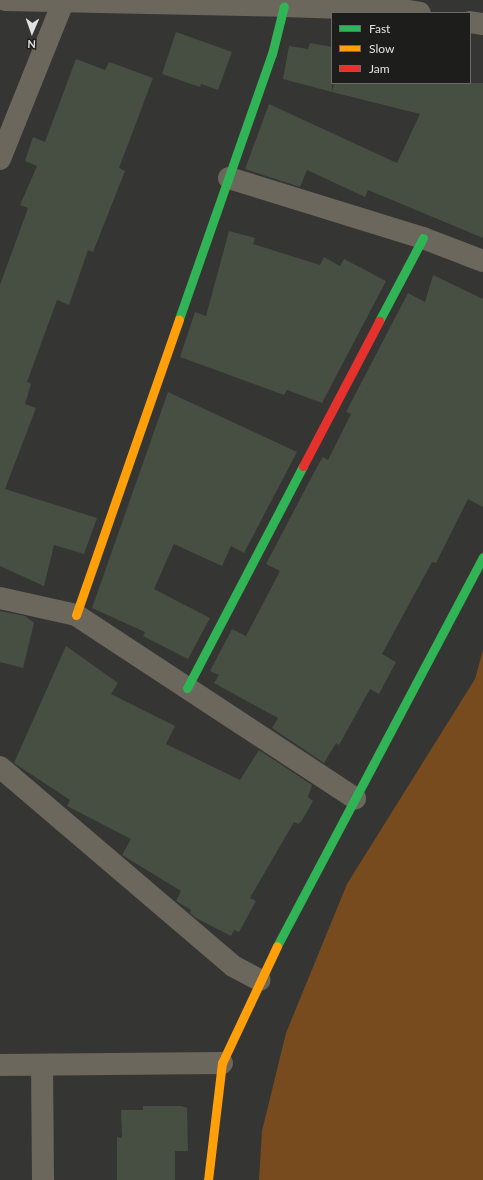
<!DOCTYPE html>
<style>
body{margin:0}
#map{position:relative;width:483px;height:1180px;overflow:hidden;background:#353534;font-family:Lato,sans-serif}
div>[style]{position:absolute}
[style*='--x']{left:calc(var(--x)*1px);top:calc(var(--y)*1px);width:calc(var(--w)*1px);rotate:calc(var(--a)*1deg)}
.green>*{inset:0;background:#774b1d}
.building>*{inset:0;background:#464f42}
.street>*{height:22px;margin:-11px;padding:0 11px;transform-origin:11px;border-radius:11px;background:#6b675c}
.fast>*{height:9px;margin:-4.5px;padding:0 4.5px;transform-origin:4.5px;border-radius:4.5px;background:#30b455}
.slow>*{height:9px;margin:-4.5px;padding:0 4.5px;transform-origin:4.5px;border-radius:4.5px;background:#ff9f0a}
.jam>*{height:9px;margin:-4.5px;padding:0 4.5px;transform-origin:4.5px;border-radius:4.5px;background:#e5322d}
span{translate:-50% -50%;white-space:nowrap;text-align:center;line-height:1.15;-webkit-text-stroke:3px #1d1d1c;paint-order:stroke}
.legend{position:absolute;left:331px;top:12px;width:140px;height:72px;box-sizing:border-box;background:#1d1d1c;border:1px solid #6b6b6a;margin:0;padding:5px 7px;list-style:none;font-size:12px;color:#e1e1df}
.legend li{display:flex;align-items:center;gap:8px;height:20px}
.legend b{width:20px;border:1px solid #6b6b6a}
.north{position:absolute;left:12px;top:12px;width:40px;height:40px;-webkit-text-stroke:3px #1d1d1c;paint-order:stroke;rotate:182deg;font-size:11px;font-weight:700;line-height:16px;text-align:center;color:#e1e1df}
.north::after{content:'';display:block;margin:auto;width:14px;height:18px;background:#e1e1df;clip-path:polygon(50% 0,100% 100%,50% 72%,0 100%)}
</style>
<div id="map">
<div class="green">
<i style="clip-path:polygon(483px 650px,483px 1180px,259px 1180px,262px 1131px,286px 1033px,347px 884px,475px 679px)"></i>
</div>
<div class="building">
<i style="clip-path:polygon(176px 32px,232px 52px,218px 90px,201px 84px,200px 87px,162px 74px)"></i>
<i style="clip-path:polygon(310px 43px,332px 47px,332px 92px,283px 79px,289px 46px,308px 49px)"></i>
<i style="clip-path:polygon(76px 59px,105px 70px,109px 62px,153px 78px,119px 168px,125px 171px,93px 252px,88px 250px,69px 305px,57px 300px,27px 382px,31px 384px,25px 404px,36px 408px,5px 489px,97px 518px,84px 554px,54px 545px,44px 586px,0 566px,0 285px,28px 208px,20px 205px,37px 166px,25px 161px,33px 137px,45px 142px)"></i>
<i style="clip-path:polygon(334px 83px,483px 83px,483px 238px,368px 190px,365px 197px,307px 170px,300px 187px,245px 169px,269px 104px,397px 163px,420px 114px,332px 92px)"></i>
<i style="clip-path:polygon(229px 231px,255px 238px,253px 244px,320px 265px,324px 257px,340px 266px,344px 259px,386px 281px,322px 403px,287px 390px,284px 395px,180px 357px,195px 312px,206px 316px)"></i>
<i style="clip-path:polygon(433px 275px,483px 299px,483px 507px,468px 499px,436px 563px,432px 562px,382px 654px,396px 662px,379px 694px,370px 689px,339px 745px,336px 743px,324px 763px,272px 728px,278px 718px,214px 683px,219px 675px,210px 671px,232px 629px,246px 636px,280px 571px,266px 564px,319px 463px,323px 457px,328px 460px,351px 414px,346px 412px,408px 293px,425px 302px)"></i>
<i style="clip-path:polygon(168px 392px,297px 452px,244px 553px,231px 546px,222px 566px,174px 544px,154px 589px,210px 618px,188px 659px,143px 636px,145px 632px,92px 608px)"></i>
<i style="clip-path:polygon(0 611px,25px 616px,34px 623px,23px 668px,0 662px)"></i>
<i style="clip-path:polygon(66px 646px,118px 683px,111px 694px,175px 726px,166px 744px,240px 780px,259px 750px,312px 785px,308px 797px,313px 801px,301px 822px,298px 824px,294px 822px,250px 898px,256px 901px,239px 932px,234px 930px,231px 936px,196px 918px,190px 913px,191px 910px,176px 901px,181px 891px,122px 855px,131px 839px,67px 806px,70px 800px,14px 763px)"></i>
<i style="clip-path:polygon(143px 1106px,181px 1106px,187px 1108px,188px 1151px,175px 1151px,175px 1180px,117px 1180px,117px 1137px,122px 1138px,121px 1110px,143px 1110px)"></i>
</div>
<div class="street">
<i style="--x:5;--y:0;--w:279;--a:1.2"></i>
<i style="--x:284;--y:6;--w:119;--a:1.9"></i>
<i style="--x:403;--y:10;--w:17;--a:10"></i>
<i style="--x:470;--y:22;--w:13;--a:9"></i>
<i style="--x:0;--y:159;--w:171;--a:-68.1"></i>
<i style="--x:229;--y:178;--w:203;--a:17.2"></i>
<i style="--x:423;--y:238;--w:64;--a:21"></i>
<i style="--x:0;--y:598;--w:78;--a:12.6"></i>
<i style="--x:76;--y:615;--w:334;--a:33.3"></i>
<i style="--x:0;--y:767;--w:306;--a:40.5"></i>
<i style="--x:233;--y:966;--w:30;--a:28"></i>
<i style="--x:0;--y:1065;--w:222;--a:-0.5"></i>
<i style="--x:42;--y:1065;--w:115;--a:89.5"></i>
</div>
<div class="fast">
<i style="--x:179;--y:319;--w:281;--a:-70.7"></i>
<i style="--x:272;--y:54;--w:49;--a:-76"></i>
<i style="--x:379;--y:321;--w:94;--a:-62.1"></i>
<i style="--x:187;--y:688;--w:250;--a:-62.4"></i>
<i style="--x:277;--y:946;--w:440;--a:-62.1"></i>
</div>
<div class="slow">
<i style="--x:76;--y:615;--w:313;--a:-70.8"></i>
<i style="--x:208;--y:1180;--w:118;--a:-83.2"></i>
<i style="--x:222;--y:1063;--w:129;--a:-64.8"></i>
</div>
<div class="jam">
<i style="--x:303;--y:466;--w:164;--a:-62.3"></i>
</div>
<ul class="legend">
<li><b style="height:5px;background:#30b455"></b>Fast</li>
<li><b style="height:5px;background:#ff9f0a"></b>Slow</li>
<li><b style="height:5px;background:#e5322d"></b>Jam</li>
</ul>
<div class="north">N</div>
</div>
